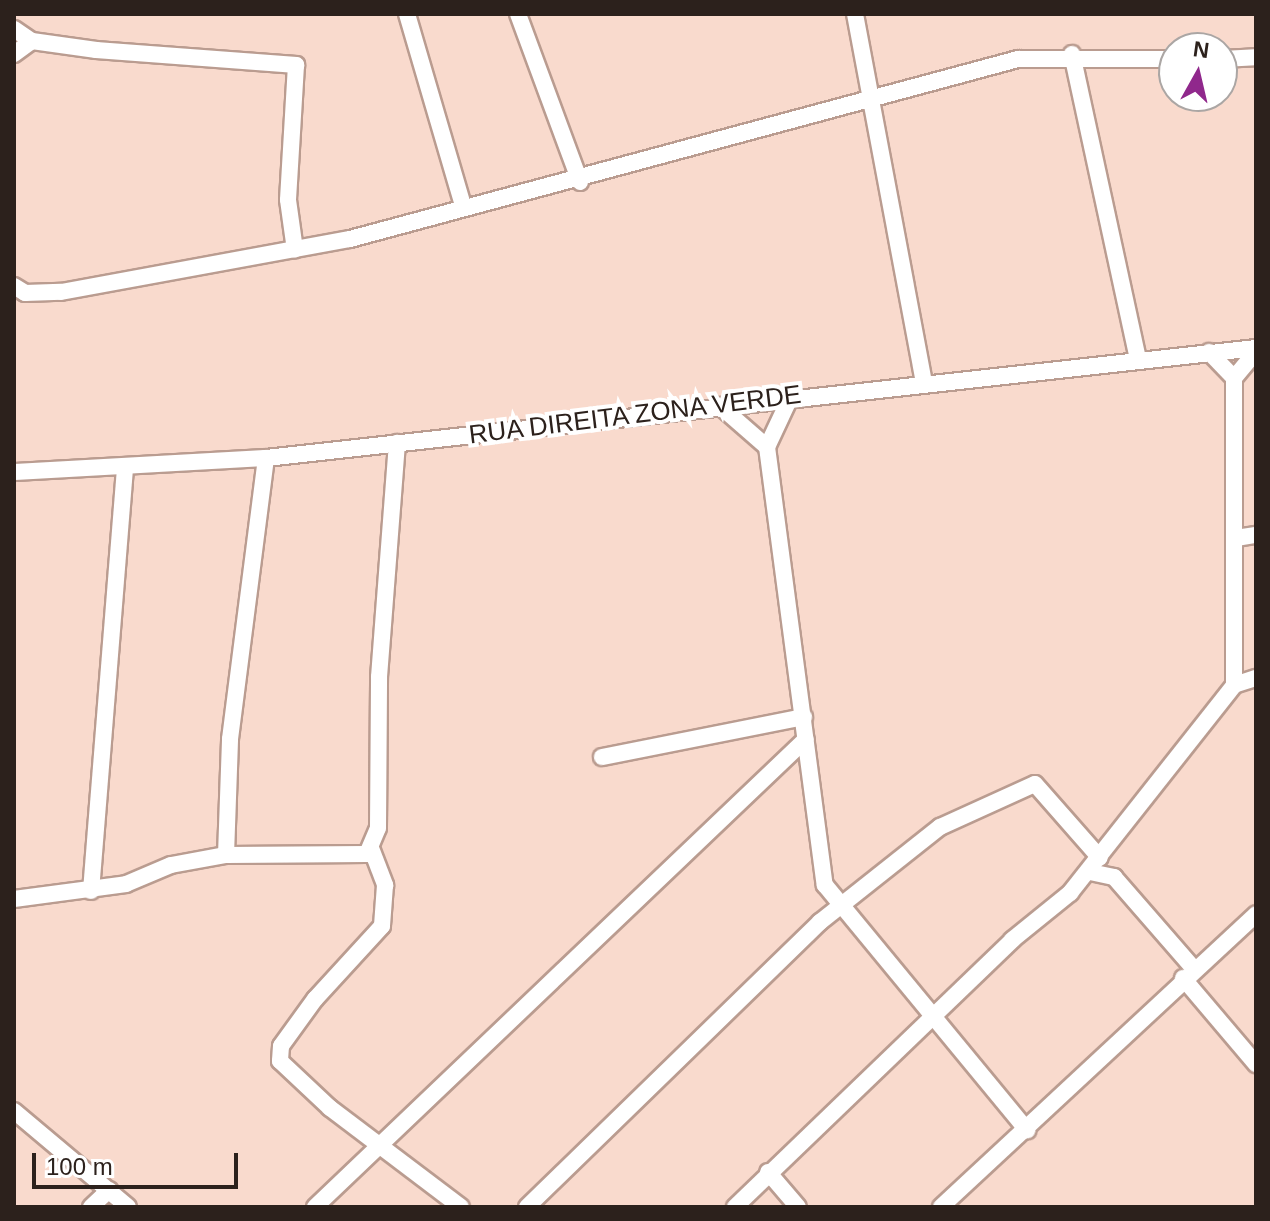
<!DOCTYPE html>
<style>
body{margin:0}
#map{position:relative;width:1270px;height:1221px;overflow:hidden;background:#f9dacd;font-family:Arial,sans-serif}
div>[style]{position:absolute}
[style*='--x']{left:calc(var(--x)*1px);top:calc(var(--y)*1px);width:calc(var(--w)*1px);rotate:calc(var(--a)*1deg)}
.roads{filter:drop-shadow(2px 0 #ba9c90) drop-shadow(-2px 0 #ba9c90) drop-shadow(0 2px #ba9c90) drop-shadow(0 -2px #ba9c90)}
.minor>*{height:16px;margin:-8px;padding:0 8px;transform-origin:8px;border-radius:8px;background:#fff}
span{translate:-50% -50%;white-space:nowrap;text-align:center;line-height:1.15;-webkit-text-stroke:8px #fff;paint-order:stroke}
.street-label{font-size:26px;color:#2c211c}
.frame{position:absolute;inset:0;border:16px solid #2c211c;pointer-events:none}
.north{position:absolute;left:1158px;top:32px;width:80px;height:80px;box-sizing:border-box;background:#fff;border:2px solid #aba6a4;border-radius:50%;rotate:8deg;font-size:22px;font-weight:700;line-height:32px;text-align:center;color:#2c211c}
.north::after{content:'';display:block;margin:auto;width:28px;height:36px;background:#90288c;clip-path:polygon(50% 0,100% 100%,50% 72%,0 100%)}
.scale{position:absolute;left:32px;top:1153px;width:206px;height:36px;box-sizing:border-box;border:4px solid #2c211c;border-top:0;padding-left:10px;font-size:24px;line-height:28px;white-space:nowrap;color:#2c211c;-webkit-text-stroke:6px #fff;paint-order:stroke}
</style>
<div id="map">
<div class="roads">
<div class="minor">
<i style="--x:407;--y:14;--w:199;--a:73.7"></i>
<i style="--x:518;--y:14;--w:179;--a:69.7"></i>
<i style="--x:855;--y:14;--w:374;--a:79.4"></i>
<i style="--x:14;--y:29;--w:22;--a:34"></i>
<i style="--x:32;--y:41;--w:65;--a:8"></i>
<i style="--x:96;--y:50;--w:201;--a:4.3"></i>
<i style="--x:296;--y:65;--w:135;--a:93.4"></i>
<i style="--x:288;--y:200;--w:50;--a:82"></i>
<i style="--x:14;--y:54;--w:22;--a:-36"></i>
<i style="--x:1072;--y:54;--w:312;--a:77.8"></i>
<i style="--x:1222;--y:59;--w:34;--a:-3"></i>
<i style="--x:14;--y:286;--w:13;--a:32"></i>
<i style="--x:25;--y:293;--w:36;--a:-2"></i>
<i style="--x:61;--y:292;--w:294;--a:-10.4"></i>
<i style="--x:350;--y:239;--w:692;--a:-15.08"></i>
<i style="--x:1018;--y:59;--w:156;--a:0"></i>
<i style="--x:1209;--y:352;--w:36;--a:46"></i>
<i style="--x:720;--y:406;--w:62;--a:41.1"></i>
<i style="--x:767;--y:447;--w:442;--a:82.5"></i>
<i style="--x:825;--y:885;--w:318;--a:50.5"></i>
<i style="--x:767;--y:447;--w:54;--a:-64.9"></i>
<i style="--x:14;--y:472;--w:252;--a:-3.2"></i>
<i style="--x:266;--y:458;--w:996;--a:-6.34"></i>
<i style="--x:1236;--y:538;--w:20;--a:-9"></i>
<i style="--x:1234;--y:685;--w:23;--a:-18"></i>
<i style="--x:602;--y:757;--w:206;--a:-11.2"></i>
<i style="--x:371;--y:848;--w:40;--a:69"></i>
<i style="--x:385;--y:885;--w:41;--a:94.2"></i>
<i style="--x:382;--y:926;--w:99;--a:132.5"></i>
<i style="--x:315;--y:999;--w:58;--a:125.9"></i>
<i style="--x:281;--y:1046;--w:15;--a:94"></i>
<i style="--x:280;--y:1061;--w:69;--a:43.2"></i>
<i style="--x:330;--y:1108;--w:164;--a:37.1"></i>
<i style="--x:226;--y:855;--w:116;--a:-88"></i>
<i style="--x:230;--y:739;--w:283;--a:-82.7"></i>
<i style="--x:1090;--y:872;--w:25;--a:12"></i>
<i style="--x:1114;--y:877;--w:121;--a:49"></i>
<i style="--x:91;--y:891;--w:422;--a:-85.4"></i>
<i style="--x:14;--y:899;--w:113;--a:-7.6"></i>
<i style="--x:126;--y:884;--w:49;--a:-22.9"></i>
<i style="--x:171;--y:865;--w:56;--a:-10.3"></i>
<i style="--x:226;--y:855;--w:141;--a:-0.4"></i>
<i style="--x:367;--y:854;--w:28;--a:-67"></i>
<i style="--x:378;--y:828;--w:151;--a:-89.6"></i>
<i style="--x:379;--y:677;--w:235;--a:-85.6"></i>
<i style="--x:1183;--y:978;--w:113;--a:49.7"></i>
<i style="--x:14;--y:1111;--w:149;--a:40.1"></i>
<i style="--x:768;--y:1172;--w:46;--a:49.4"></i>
<i style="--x:91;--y:1207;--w:25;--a:-43"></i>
<i style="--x:315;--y:1207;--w:678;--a:-43.63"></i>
<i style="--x:527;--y:1207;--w:409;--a:-44.2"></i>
<i style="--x:820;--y:922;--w:153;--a:-38.4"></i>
<i style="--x:940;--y:827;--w:104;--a:-24.4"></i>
<i style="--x:1035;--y:784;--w:98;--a:48.7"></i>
<i style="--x:735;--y:1207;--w:385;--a:-43.9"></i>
<i style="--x:1012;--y:940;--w:75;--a:-39"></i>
<i style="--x:1070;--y:893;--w:265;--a:-51.7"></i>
<i style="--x:1234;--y:685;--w:307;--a:-90"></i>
<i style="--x:1234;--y:378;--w:34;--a:-50"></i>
<i style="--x:941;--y:1207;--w:430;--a:-42.9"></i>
</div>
</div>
<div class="street-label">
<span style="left:635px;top:415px;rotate:-7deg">RUA DIREITA ZONA VERDE</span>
</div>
<div class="frame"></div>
<div class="north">N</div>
<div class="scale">100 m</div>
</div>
